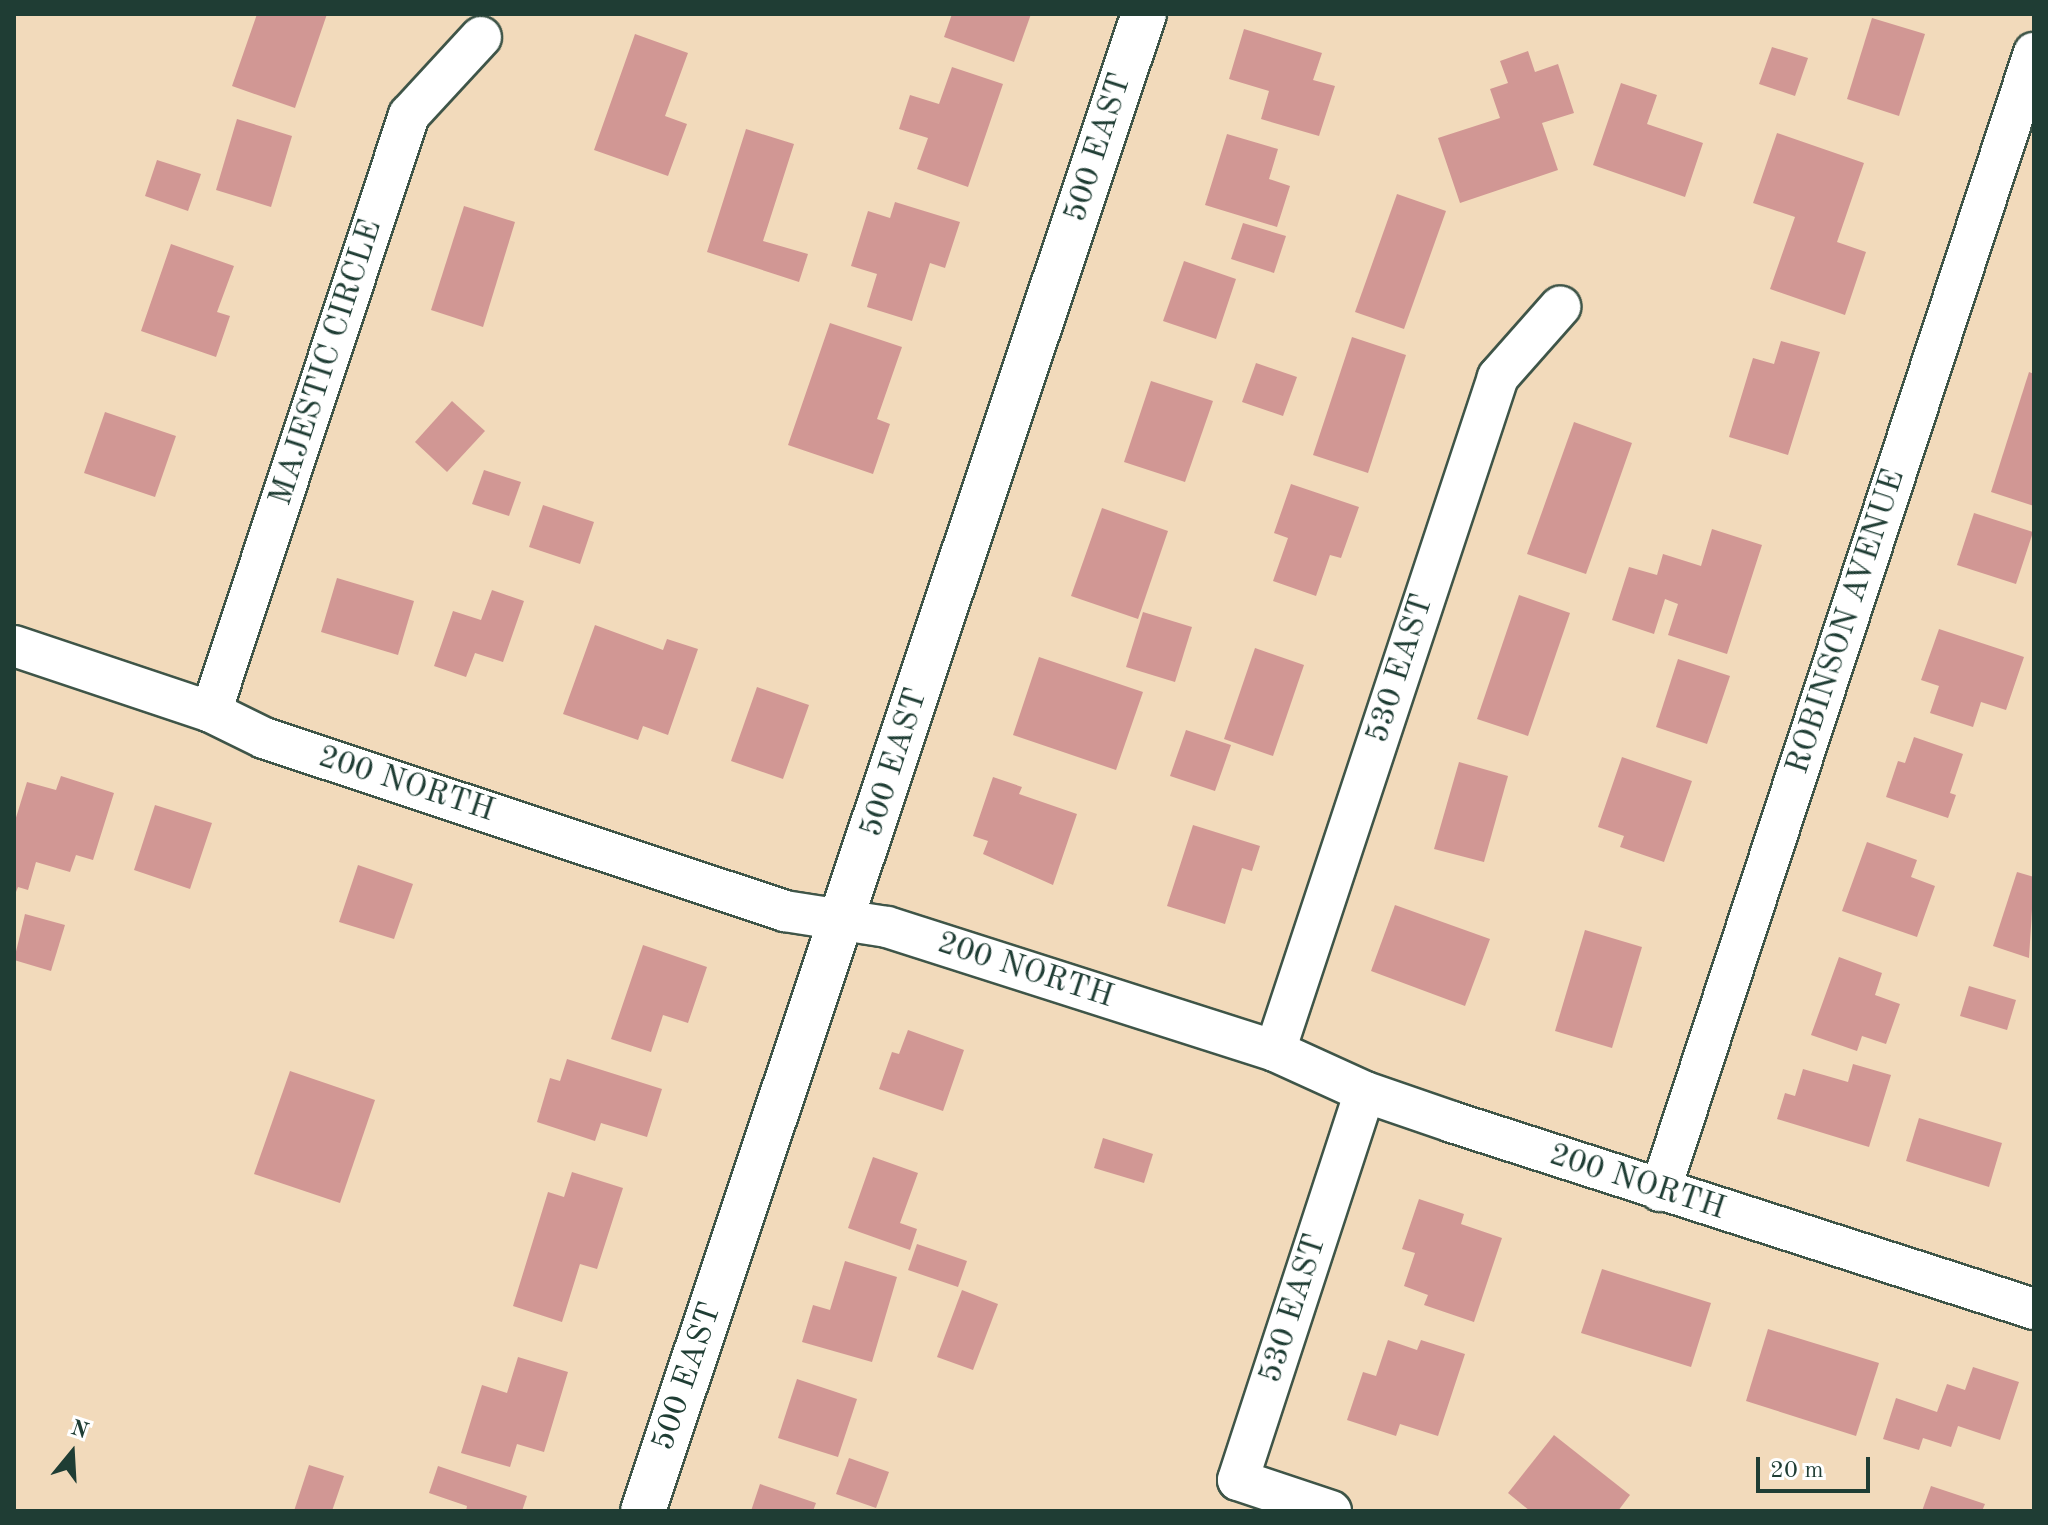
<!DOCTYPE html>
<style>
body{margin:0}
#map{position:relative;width:2048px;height:1525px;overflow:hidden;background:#f2dabb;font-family:"Old Standard TT",serif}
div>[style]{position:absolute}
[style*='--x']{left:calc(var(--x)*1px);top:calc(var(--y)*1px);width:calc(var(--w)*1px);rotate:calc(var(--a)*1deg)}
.building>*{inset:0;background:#d19794}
.roads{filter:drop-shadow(2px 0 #3f5548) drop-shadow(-2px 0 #3f5548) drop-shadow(0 2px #3f5548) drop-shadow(0 -2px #3f5548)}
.minor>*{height:40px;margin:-20px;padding:0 20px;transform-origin:20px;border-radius:20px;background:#fff}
.tertiary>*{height:44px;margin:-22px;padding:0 22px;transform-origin:22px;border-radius:22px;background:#fff}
span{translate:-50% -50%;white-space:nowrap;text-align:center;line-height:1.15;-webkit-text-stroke:6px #fff;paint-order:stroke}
.street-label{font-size:32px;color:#1f3d34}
.frame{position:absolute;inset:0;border:16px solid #1f3d34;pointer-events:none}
.north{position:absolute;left:32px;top:1413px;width:80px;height:80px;-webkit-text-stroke:6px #fff;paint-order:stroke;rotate:18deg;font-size:22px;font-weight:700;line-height:32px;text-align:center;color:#1f3d34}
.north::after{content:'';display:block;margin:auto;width:28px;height:36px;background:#1f3d34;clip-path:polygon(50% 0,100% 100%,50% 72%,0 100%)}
.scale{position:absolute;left:1756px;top:1457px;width:114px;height:36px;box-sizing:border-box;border:4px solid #1f3d34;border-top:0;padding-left:10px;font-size:24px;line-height:28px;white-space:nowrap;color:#1f3d34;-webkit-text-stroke:6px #fff;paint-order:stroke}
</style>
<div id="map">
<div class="building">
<i style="clip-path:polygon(257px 14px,327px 14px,295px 108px,232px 86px)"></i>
<i style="clip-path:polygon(952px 14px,1031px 14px,1014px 62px,944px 37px)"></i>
<i style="clip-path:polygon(1872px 18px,1925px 34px,1899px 116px,1847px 99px)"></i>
<i style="clip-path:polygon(1244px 29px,1322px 53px,1313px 80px,1335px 86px,1319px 136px,1261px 119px,1269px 91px,1229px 79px)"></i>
<i style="clip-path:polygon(635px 34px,688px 53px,665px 116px,687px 124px,668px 176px,594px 150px)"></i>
<i style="clip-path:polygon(1772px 47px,1808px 58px,1795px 96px,1759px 84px)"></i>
<i style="clip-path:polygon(1528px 51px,1535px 72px,1558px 64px,1574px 113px,1542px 123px,1558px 170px,1460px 203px,1438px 138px,1500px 118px,1490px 89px,1508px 83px,1500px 61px)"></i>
<i style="clip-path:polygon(952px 67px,1003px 84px,968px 187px,917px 169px,928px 138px,899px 129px,910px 95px,939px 104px)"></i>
<i style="clip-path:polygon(1621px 83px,1657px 95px,1647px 124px,1703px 143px,1685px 197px,1593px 165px)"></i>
<i style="clip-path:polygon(237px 119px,292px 136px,271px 207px,216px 190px)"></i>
<i style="clip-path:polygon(746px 129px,794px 144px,763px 241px,808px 254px,799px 282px,707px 252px)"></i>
<i style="clip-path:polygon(1777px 133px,1864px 163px,1837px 242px,1866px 252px,1845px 315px,1770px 289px,1795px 217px,1753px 203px)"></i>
<i style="clip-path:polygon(1227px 134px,1278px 149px,1269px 179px,1290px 186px,1277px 227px,1205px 205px)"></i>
<i style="clip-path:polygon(157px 160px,201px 174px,188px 211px,145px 196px)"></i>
<i style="clip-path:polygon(1397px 194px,1446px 211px,1404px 329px,1355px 312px)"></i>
<i style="clip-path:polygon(895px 202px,960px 222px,945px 268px,930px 263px,912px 321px,867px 307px,877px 274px,851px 266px,868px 211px,890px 218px)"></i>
<i style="clip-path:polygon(464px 206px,515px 222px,483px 327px,431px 310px)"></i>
<i style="clip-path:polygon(1243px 223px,1286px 236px,1274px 273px,1231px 259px)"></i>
<i style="clip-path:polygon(171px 244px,234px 266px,217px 312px,230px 316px,216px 357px,141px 331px)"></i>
<i style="clip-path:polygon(1184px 261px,1236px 279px,1216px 339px,1163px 321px)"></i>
<i style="clip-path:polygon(830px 323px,902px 347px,877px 419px,890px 424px,873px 474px,788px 445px)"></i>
<i style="clip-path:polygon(1352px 337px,1406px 355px,1368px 473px,1313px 455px)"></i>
<i style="clip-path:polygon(1781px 341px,1820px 352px,1788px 455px,1729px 437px,1753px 358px,1774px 364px)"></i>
<i style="clip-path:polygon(1256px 363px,1297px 377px,1283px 416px,1242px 402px)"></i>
<i style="clip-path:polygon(2029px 372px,2034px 374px,2034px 506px,1991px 492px)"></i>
<i style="clip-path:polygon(1151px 381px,1213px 401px,1185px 482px,1124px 462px)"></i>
<i style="clip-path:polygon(452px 401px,485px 431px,447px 472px,415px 442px)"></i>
<i style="clip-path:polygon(105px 412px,176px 436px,155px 497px,84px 473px)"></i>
<i style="clip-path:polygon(1574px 422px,1632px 443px,1586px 574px,1527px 554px)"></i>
<i style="clip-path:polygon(484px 470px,521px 482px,509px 516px,472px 504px)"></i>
<i style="clip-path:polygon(1291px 484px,1359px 507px,1341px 558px,1330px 555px,1316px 596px,1273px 581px,1288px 538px,1274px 533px)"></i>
<i style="clip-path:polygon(543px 505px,594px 522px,580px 564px,529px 547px)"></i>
<i style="clip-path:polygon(1102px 508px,1168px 531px,1138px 619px,1071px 596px)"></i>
<i style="clip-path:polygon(1974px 513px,2033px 532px,2016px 584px,1957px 565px)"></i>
<i style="clip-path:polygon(1712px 529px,1762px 545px,1727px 654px,1668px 635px,1678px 604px,1665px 599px,1654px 634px,1612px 620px,1629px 567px,1657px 575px,1663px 554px,1701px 566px)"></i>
<i style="clip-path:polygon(337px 578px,414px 601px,398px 655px,321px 632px)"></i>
<i style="clip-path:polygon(492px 590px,524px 601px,503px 662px,475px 653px,466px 677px,434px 666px,453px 611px,481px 620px)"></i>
<i style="clip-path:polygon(1519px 595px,1570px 613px,1528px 736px,1477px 719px)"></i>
<i style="clip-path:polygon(1143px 612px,1192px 627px,1175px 682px,1126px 667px)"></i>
<i style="clip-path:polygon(595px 625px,663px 650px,667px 639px,698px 649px,668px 735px,643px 726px,638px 740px,563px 714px)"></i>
<i style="clip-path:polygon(1939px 629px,2024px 657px,2006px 710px,1981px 702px,1973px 727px,1930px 713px,1939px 686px,1921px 680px)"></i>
<i style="clip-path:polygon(1255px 648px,1304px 665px,1273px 756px,1224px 739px)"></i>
<i style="clip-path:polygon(1039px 657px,1143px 692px,1116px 770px,1013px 735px)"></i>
<i style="clip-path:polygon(1678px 659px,1730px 676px,1707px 744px,1656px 727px)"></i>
<i style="clip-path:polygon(757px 687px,809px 705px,783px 779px,731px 761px)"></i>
<i style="clip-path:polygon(1186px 730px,1231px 745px,1215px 791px,1170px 776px)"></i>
<i style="clip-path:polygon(1914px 737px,1963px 754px,1950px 793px,1956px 795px,1948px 818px,1886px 797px,1898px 761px,1905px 763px)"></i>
<i style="clip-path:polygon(1622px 757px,1692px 781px,1664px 862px,1620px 847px,1624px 836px,1598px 827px)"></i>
<i style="clip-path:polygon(1459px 762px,1508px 776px,1484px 862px,1434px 849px)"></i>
<i style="clip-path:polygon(61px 776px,114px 793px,93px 860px,76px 855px,70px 872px,36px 862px,28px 890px,18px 887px,14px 897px,14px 824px,27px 782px,56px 790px)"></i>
<i style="clip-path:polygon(993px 777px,1022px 787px,1019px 794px,1077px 814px,1053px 885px,983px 854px,988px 841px,973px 836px)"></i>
<i style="clip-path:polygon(155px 805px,212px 823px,190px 889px,134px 870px)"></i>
<i style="clip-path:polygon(1193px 825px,1260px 846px,1252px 871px,1242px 868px,1225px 924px,1167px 906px)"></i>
<i style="clip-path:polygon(1867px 842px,1917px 860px,1911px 877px,1935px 886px,1917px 937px,1842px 911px)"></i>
<i style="clip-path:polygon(358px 865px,413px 884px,394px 939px,339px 922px)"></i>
<i style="clip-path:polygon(2017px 872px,2034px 877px,2029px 958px,1993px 946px)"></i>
<i style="clip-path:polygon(1395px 905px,1490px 939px,1465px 1006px,1371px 971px)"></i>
<i style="clip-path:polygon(25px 914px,65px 925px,51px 971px,14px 960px)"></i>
<i style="clip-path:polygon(1585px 930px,1642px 947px,1612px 1048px,1555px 1031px)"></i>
<i style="clip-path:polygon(643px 945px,707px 967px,688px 1023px,663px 1015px,651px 1052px,611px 1039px)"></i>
<i style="clip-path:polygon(1839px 957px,1882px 973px,1875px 995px,1900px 1004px,1886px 1044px,1862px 1036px,1857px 1051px,1811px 1035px)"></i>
<i style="clip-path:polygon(1969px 986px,2016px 1000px,2007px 1030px,1960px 1016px)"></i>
<i style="clip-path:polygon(908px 1030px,964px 1050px,943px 1111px,879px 1089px,892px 1052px,899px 1054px)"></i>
<i style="clip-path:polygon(567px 1059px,662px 1089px,647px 1137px,601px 1123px,595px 1141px,537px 1122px,550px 1078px,560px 1081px)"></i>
<i style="clip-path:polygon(1853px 1064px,1891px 1075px,1869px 1147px,1777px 1119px,1785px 1093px,1795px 1096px,1803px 1069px,1848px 1082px)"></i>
<i style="clip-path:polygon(290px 1071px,375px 1100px,340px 1203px,254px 1174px)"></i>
<i style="clip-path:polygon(1919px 1118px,2002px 1143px,1989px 1187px,1906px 1161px)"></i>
<i style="clip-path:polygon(1103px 1138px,1153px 1154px,1144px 1183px,1094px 1168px)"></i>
<i style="clip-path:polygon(873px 1157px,918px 1173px,900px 1223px,917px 1229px,910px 1250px,848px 1228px)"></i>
<i style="clip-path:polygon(572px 1172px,623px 1188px,597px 1269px,580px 1264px,562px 1322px,513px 1306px,548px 1192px,564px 1197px)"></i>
<i style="clip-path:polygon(1419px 1199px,1464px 1214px,1461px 1224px,1502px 1238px,1474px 1322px,1424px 1305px,1428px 1295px,1404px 1286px,1415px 1253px,1402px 1249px)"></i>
<i style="clip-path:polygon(917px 1244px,967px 1261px,958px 1287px,908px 1270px)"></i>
<i style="clip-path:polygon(845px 1261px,897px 1277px,872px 1362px,802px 1342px,813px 1305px,830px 1310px)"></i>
<i style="clip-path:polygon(1602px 1269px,1711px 1303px,1691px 1367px,1581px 1333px)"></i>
<i style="clip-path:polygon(962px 1290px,998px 1304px,973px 1370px,937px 1357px)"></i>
<i style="clip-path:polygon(1768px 1329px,1879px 1363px,1856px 1436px,1746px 1401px)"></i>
<i style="clip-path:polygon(1388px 1340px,1417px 1350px,1421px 1340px,1465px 1354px,1438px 1436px,1400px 1424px,1396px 1436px,1347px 1420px,1363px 1372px,1376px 1376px)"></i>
<i style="clip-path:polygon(518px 1357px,568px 1372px,544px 1452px,517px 1444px,510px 1467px,461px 1453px,482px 1385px,507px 1393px)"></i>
<i style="clip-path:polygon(1973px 1367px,2019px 1382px,2000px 1440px,1958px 1426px,1951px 1447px,1923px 1438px,1919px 1450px,1883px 1439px,1896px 1398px,1937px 1412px,1947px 1384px,1965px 1390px)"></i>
<i style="clip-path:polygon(797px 1379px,857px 1399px,838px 1457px,778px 1438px)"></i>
<i style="clip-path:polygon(1554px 1435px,1630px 1495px,1618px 1511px,1530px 1511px,1508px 1493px)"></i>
<i style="clip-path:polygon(849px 1458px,889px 1472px,876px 1508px,836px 1494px)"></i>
<i style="clip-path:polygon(309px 1465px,344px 1476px,332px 1511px,294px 1511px)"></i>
<i style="clip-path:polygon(438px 1466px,527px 1496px,522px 1511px,466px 1511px,467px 1506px,429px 1493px)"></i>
<i style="clip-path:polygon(760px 1484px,816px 1503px,813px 1511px,751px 1511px)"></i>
<i style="clip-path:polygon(1931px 1486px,1985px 1504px,1982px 1511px,1922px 1511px)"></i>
</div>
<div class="roads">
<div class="minor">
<i style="--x:14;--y:646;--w:208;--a:18.5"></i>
<i style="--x:211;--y:712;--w:59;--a:26.1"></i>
<i style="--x:264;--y:738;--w:549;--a:18.37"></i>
<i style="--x:785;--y:911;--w:103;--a:8.9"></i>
<i style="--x:887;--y:927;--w:407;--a:17.7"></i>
<i style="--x:1275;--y:1051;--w:99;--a:24.5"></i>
<i style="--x:1365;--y:1092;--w:92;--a:19"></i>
<i style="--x:1452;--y:1122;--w:611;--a:17.81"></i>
<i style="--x:211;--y:712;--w:629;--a:-71.65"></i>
<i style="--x:409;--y:115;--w:106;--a:-47.3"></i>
<i style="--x:1275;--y:1051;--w:710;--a:-71.69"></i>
<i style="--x:1498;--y:377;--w:94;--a:-48.5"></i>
<i style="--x:1660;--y:1191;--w:1198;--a:-71.81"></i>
<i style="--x:1331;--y:1511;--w:98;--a:-161.6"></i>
<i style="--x:1238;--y:1480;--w:408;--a:-71.9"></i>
</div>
<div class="tertiary">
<i style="--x:643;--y:1511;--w:1579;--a:-71.5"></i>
</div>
</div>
<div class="street-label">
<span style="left:1099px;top:148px;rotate:-72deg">500 EAST</span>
<span style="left:327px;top:363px;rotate:-72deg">MAJESTIC CIRCLE</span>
<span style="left:1847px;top:622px;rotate:-72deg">ROBINSON AVENUE</span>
<span style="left:1401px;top:669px;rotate:-72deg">530 EAST</span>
<span style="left:895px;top:763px;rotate:-72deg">500 EAST</span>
<span style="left:406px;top:785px;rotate:18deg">200 NORTH</span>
<span style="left:1025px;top:971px;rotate:18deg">200 NORTH</span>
<span style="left:1637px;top:1183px;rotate:18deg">200 NORTH</span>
<span style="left:1294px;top:1309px;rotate:-72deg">530 EAST</span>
<span style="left:688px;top:1377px;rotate:-71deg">500 EAST</span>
</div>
<div class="frame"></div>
<div class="north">N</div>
<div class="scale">20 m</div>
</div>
